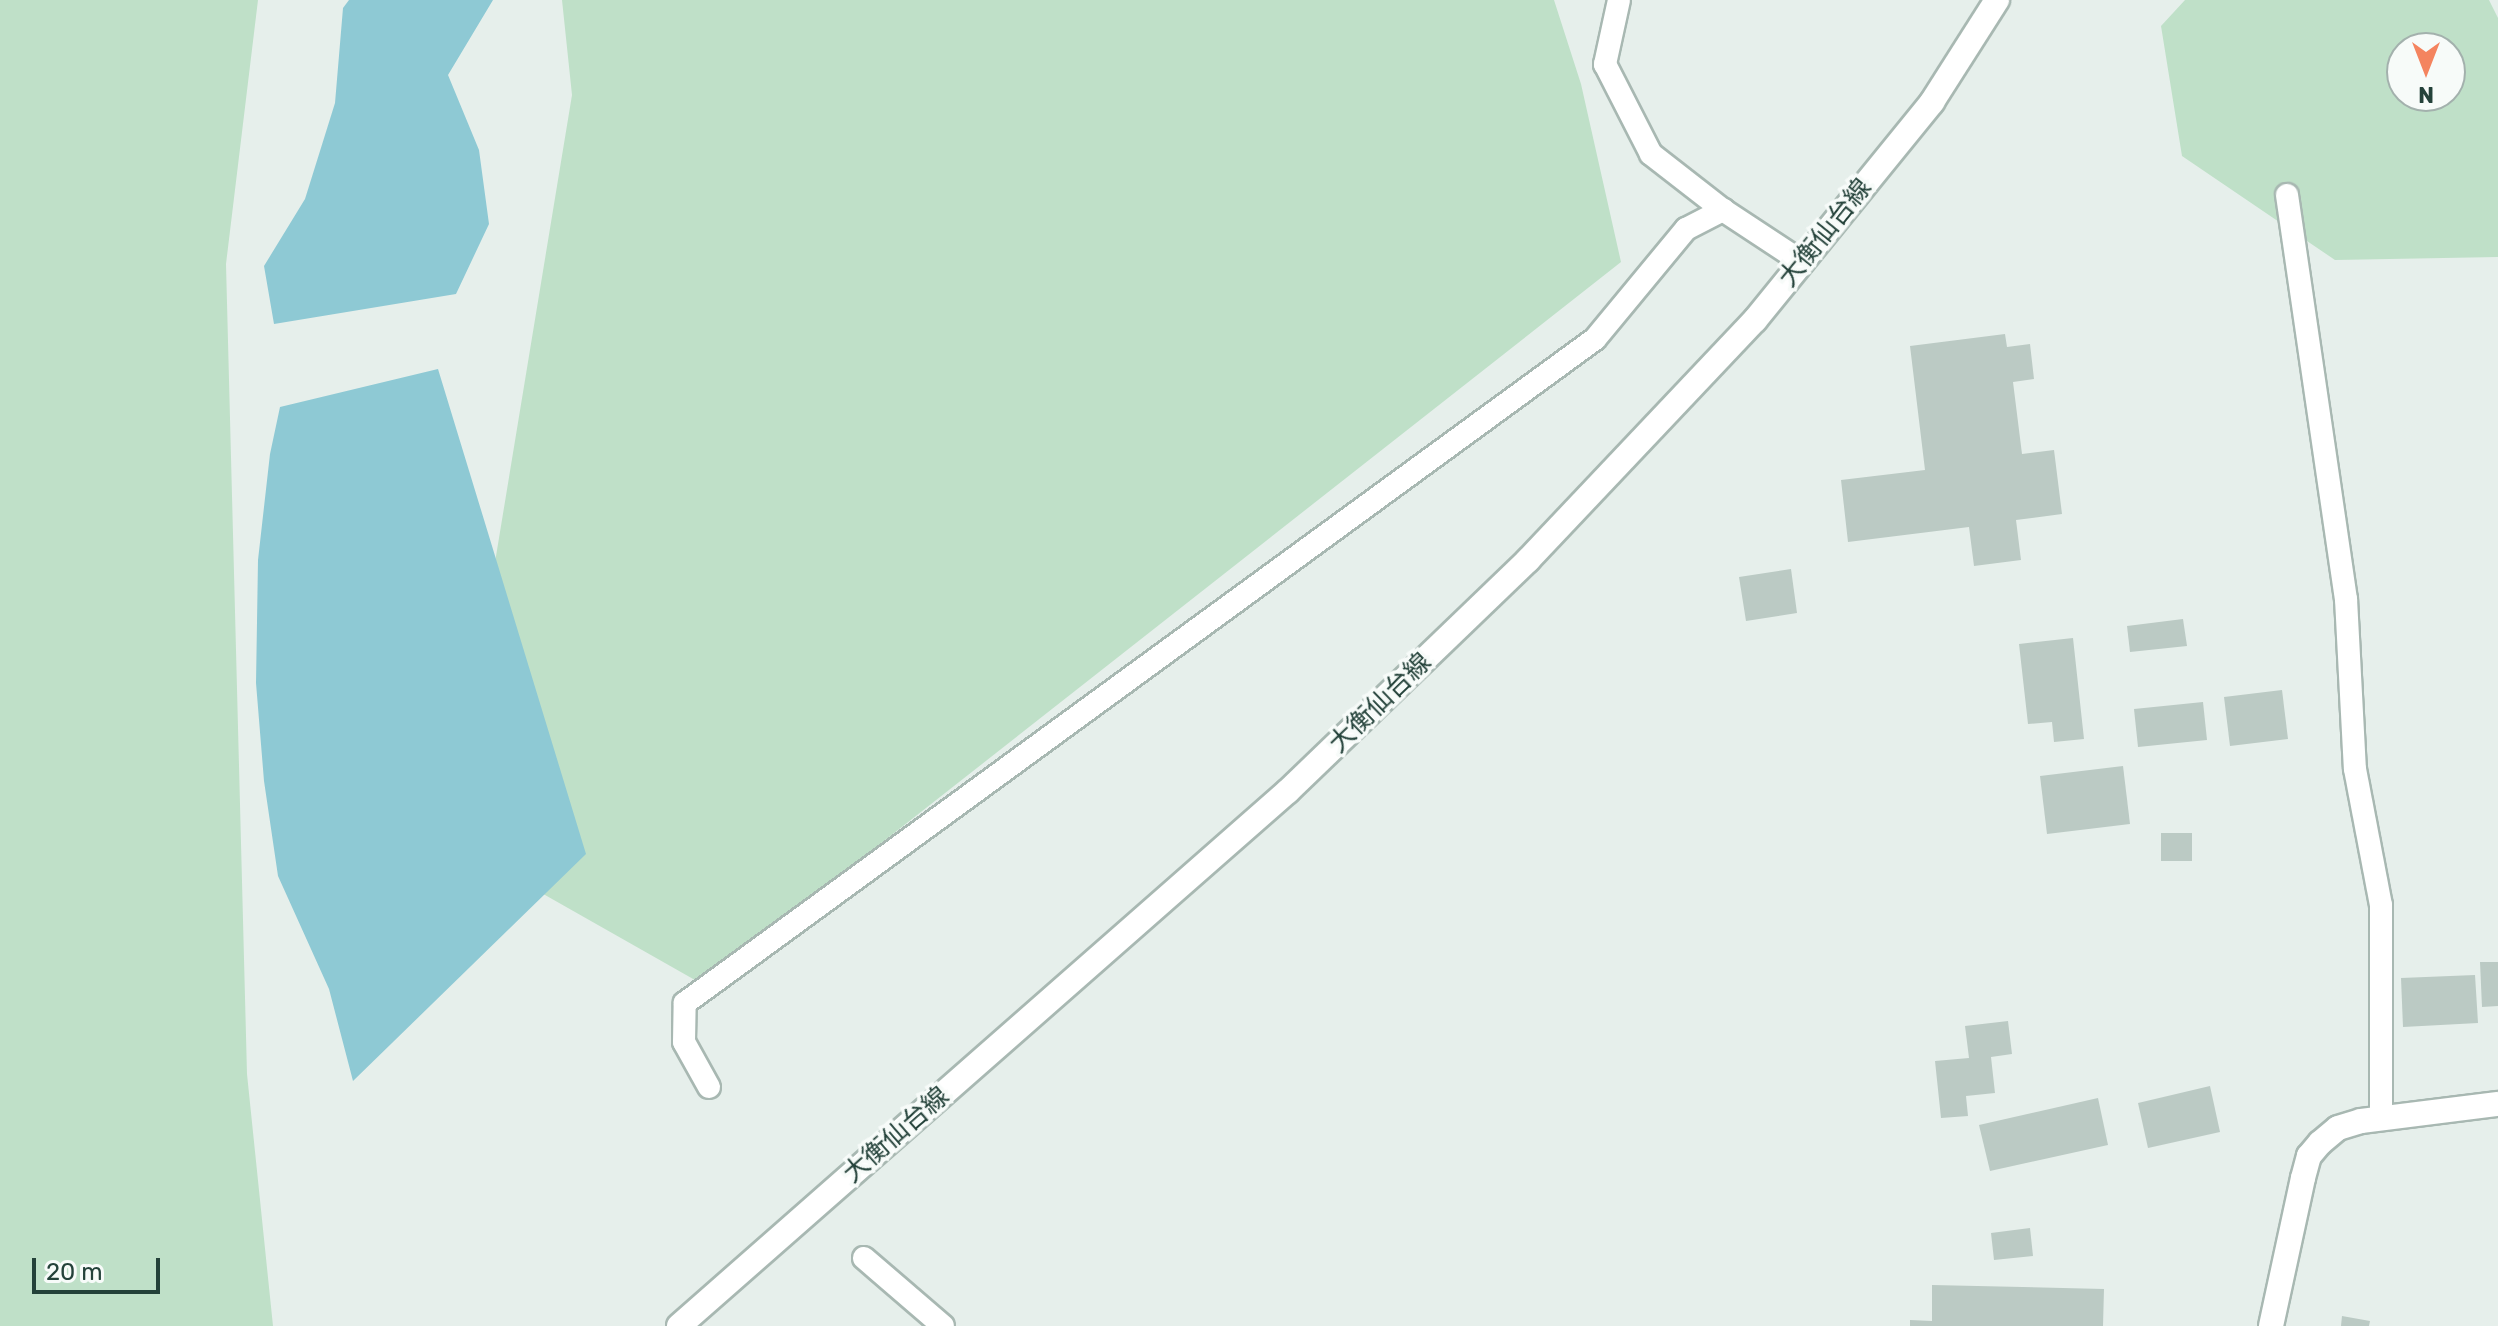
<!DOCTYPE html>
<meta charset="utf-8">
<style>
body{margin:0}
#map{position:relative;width:2498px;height:1326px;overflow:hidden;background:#e6efeb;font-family:Rubik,"Noto Sans JP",sans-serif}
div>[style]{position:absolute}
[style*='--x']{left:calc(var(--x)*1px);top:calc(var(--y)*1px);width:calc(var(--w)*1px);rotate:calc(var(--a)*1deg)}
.green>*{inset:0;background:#bfe0c8}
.water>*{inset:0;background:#8ec9d4}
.building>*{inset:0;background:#bbcac4}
.roads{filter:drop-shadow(2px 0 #a8b8b2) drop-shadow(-2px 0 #a8b8b2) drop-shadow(0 2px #a8b8b2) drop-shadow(0 -2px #a8b8b2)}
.service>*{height:22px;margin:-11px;padding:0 11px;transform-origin:11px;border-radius:11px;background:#fff}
.minor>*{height:24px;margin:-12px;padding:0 12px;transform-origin:12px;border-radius:12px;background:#fff}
.secondary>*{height:24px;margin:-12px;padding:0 12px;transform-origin:12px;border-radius:12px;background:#fff}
span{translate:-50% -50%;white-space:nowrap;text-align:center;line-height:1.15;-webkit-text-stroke:7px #f7fbf9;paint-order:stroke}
.street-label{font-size:26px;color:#24423a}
.north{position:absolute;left:2386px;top:32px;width:80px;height:80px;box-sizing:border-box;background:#f7fbf9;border:2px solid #a3b1ad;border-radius:50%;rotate:180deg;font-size:22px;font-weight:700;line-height:32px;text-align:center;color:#24423a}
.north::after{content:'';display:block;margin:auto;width:28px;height:36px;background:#f4845f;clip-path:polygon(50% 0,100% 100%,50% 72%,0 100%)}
.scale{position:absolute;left:32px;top:1258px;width:128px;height:36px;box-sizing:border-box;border:4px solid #24423a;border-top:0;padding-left:10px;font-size:24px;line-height:28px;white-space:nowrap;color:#24423a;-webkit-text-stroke:6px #f7fbf9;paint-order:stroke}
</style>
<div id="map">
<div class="green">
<i style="clip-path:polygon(0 0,258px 0,226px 264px,247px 1074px,273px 1326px,0 1326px)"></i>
<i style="clip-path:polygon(562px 0,1554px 0,1581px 84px,1621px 262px,702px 984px,494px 866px,484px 629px,572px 95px)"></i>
<i style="clip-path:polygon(evenodd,2185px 0,2489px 0,2498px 18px,2498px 257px,2335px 260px,2182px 156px,2161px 26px,2185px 0,2402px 48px,2450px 48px,2450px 96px,2402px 96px,2402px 48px)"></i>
</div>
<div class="water">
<i style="clip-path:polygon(349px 0,493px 0,448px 75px,479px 150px,489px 224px,456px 294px,274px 324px,264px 266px,305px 199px,335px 103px,343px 8px)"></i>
<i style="clip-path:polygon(438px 369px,586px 854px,353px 1081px,329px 989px,278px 876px,264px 781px,256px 683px,258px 560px,270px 454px,280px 407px)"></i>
</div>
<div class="building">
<i style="clip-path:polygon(2005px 334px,2007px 347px,2030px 344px,2034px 379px,2013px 382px,2022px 454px,2054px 450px,2062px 514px,2016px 520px,2021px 560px,1974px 566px,1969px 527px,1848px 542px,1841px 480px,1925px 470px,1910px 346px)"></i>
<i style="clip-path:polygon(1791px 569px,1797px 613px,1746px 621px,1739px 577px)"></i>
<i style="clip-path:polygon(2183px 619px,2187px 646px,2130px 652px,2127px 626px)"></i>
<i style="clip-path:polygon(2073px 638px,2084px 739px,2054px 742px,2052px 722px,2028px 724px,2019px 644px)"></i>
<i style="clip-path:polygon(2282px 690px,2288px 739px,2230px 746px,2224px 697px)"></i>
<i style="clip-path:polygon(2203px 702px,2207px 740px,2138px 747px,2134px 709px)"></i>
<i style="clip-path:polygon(2123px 766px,2130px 824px,2047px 834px,2040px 776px)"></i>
<i style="clip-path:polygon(2161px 833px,2192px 833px,2192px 861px,2161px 861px)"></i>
<i style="clip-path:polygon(2480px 962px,2498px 962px,2498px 1006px,2482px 1007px)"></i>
<i style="clip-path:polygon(2475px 975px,2478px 1023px,2403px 1027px,2401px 978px)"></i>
<i style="clip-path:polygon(2008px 1021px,2012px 1054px,1991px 1057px,1995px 1093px,1966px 1096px,1968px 1116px,1941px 1118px,1935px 1061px,1969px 1058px,1965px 1026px)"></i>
<i style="clip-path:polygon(2210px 1086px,2220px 1132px,2148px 1148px,2138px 1103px)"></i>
<i style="clip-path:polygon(2098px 1098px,2108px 1145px,1990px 1171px,1979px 1125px)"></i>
<i style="clip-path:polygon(2030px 1228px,2033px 1256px,1994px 1260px,1991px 1233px)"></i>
<i style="clip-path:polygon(1932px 1285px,2104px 1289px,2103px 1326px,1910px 1326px,1910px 1320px,1932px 1321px)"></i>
<i style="clip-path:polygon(2342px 1316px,2370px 1321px,2369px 1326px,2341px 1326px)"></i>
</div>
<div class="roads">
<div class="service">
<i style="--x:1619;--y:0;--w:66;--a:102.3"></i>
<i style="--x:1605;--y:64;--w:101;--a:62.9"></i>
<i style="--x:1651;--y:154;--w:91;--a:37.9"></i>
<i style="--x:2287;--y:195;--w:408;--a:81.7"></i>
<i style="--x:2346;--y:599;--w:170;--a:87"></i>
<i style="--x:2355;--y:769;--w:138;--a:79.2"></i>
<i style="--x:2381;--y:905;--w:213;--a:90"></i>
<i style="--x:709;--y:1087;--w:51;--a:-119.1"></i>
<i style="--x:684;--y:1042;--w:39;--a:-89"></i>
<i style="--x:685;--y:1003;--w:1126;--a:-36.12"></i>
<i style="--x:1595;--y:339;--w:143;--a:-50.4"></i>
<i style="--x:1686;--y:229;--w:42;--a:-27.2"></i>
<i style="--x:1723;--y:210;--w:95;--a:33.4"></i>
<i style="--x:864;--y:1258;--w:104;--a:40.7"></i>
</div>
<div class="minor">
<i style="--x:2271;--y:1326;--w:151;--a:-77.8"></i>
<i style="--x:2303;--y:1178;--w:23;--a:-75"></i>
<i style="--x:2309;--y:1156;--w:17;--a:-50"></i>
<i style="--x:2320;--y:1143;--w:23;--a:-40"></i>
<i style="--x:2338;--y:1128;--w:24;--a:-17"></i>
<i style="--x:2361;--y:1121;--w:138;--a:-7.1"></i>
</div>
<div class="secondary">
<i style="--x:679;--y:1326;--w:811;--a:-41.3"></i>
<i style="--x:1288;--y:791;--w:333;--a:-43.9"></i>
<i style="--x:1528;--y:560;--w:330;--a:-46.6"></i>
<i style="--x:1755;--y:320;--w:281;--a:-50.9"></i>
<i style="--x:1932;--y:102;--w:121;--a:-57.5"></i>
</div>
</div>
<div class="street-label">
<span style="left:1825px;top:233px;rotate:-51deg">大衡仙台線</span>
<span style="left:1380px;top:703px;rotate:-44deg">大衡仙台線</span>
<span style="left:896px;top:1135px;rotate:-41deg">大衡仙台線</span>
</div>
<div class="north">N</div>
<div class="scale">20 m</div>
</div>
